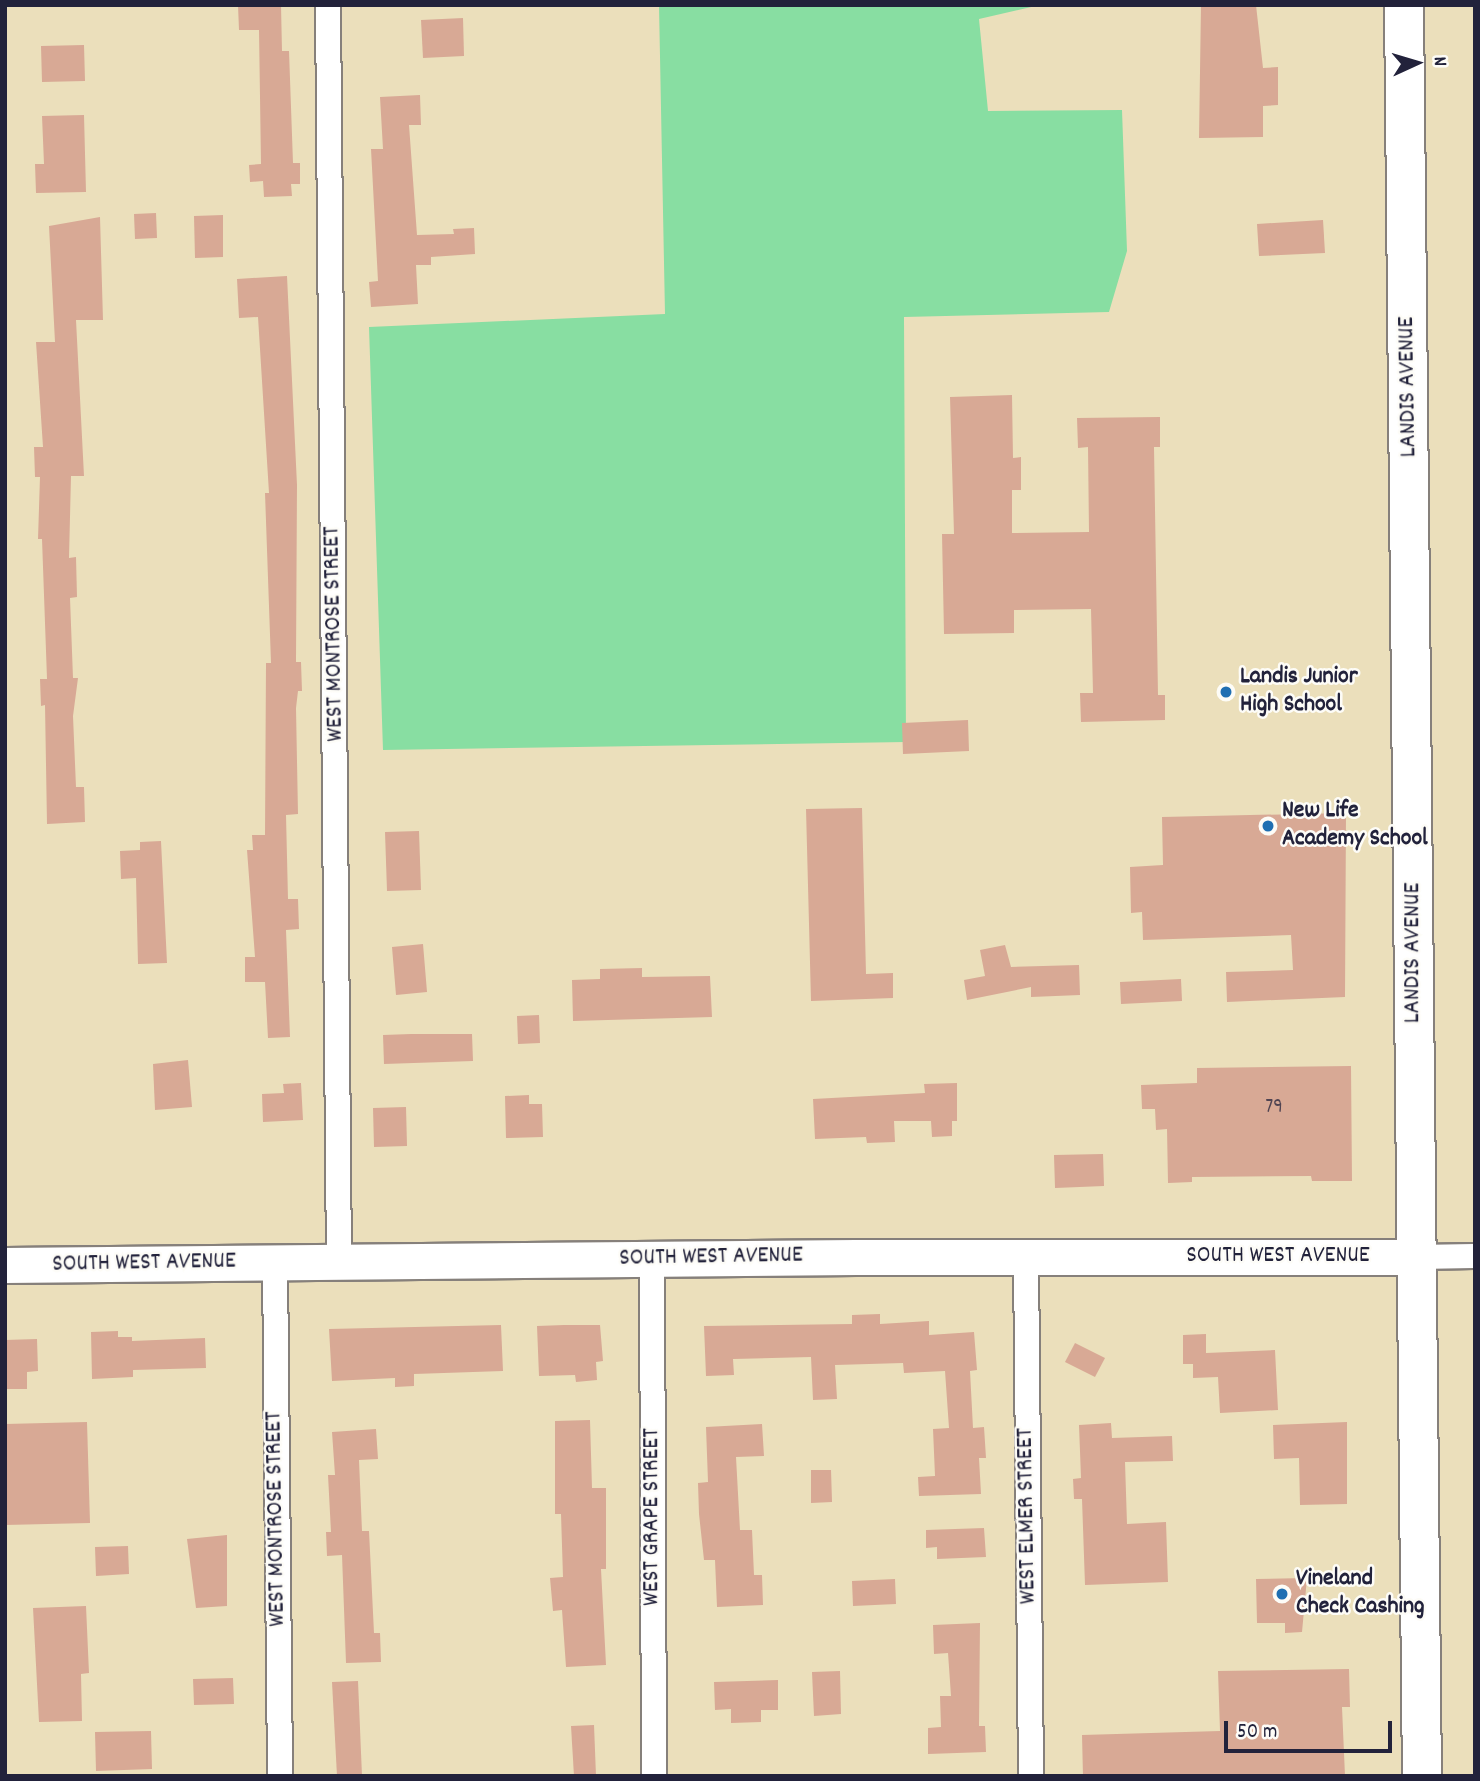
<!DOCTYPE html>
<style>
body{margin:0}
#map{position:relative;width:1480px;height:1781px;overflow:hidden;background:#ebdfbb;font-family:Dekko,sans-serif}
div>[style]{position:absolute}
[style*='--x']{left:calc(var(--x)*1px);top:calc(var(--y)*1px);width:calc(var(--w)*1px);rotate:calc(var(--a)*1deg)}
.green>*{inset:0;background:#88dea2}
.building>*{inset:0;background:#d8a995}
.roads{filter:drop-shadow(2px 0 #86807b) drop-shadow(-2px 0 #86807b) drop-shadow(0 2px #86807b) drop-shadow(0 -2px #86807b)}
.street>*{height:24px;margin:-12px;padding:0 12px;transform-origin:12px;border-radius:12px;background:#fff}
.secondary>*{height:35px;margin:-17.5px;padding:0 17.5px;transform-origin:17.5px;border-radius:17.5px;background:#fff}
.primary>*{height:38px;margin:-19px;padding:0 19px;transform-origin:19px;border-radius:19px;background:#fff}
.dots>*{width:19px;height:19px;translate:-50% -50%;box-sizing:border-box;border:4px solid #fdfcf7;border-radius:50%}
span{translate:-50% -50%;white-space:nowrap;text-align:center;line-height:1.15;-webkit-text-stroke:5px #fdfcf7;paint-order:stroke}
.number-label{font-size:21px;color:#504452}
.number-label span{-webkit-text-stroke-width:0}
.street-label{font-size:24px;color:#22223b}
.poi-label{font-size:24px;color:#22223b;font-weight:700}
.left{translate:0 -50%;text-align:left}
.frame{position:absolute;inset:0;border:7px solid #22223b;pointer-events:none}
.north{position:absolute;left:1382px;top:28px;width:70px;height:70px;-webkit-text-stroke:5px #fdfcf7;paint-order:stroke;rotate:86deg;font-size:19px;font-weight:700;line-height:28px;text-align:center;color:#22223b}
.north::after{content:'';display:block;margin:auto;width:24px;height:32px;background:#22223b;clip-path:polygon(50% 0,100% 100%,50% 72%,0 100%)}
.scale{position:absolute;left:1224px;top:1721px;width:168px;height:32px;box-sizing:border-box;border:4px solid #22223b;border-top:0;padding-left:9px;font-size:21px;line-height:24px;white-space:nowrap;color:#22223b;-webkit-text-stroke:5px #fdfcf7;paint-order:stroke}
</style>
<div id="map">
<div class="green">
<i style="clip-path:polygon(659px 5px,1040px 5px,979px 19px,988px 111px,1122px 110px,1127px 251px,1109px 312px,904px 317px,906px 742px,383px 750px,369px 327px,665px 314px)"></i>
</div>
<div class="building">
<i style="clip-path:polygon(238px 5px,281px 5px,282px 51px,289px 51px,293px 163px,300px 163px,300px 184px,291px 184px,292px 196px,264px 197px,263px 181px,250px 182px,249px 165px,261px 164px,259px 30px,239px 30px)"></i>
<i style="clip-path:polygon(1201px 5px,1256px 5px,1263px 68px,1278px 67px,1278px 105px,1263px 106px,1263px 137px,1199px 138px)"></i>
<i style="clip-path:polygon(463px 18px,464px 56px,423px 58px,421px 20px)"></i>
<i style="clip-path:polygon(84px 45px,85px 81px,42px 82px,41px 46px)"></i>
<i style="clip-path:polygon(420px 95px,421px 125px,409px 125px,417px 235px,454px 234px,453px 229px,474px 228px,475px 254px,431px 257px,431px 265px,416px 265px,418px 304px,371px 307px,369px 282px,378px 281px,371px 149px,383px 149px,380px 97px)"></i>
<i style="clip-path:polygon(84px 115px,86px 192px,36px 193px,35px 164px,44px 164px,42px 116px)"></i>
<i style="clip-path:polygon(156px 213px,157px 238px,135px 239px,134px 214px)"></i>
<i style="clip-path:polygon(223px 215px,223px 257px,195px 258px,194px 216px)"></i>
<i style="clip-path:polygon(100px 217px,103px 320px,76px 320px,84px 476px,71px 476px,69px 558px,76px 557px,77px 597px,70px 598px,73px 678px,78px 678px,73px 716px,76px 787px,84px 787px,85px 822px,47px 824px,45px 705px,41px 706px,40px 679px,47px 679px,42px 539px,38px 539px,40px 477px,35px 477px,34px 447px,43px 447px,36px 342px,55px 342px,49px 226px)"></i>
<i style="clip-path:polygon(1323px 220px,1325px 253px,1259px 256px,1257px 224px)"></i>
<i style="clip-path:polygon(287px 276px,297px 485px,296px 662px,301px 662px,302px 691px,298px 691px,296px 708px,298px 814px,286px 815px,288px 899px,298px 899px,299px 929px,286px 930px,290px 1037px,268px 1038px,265px 982px,245px 982px,245px 957px,255px 957px,247px 850px,253px 850px,252px 835px,265px 835px,266px 663px,271px 663px,265px 493px,269px 493px,258px 317px,239px 318px,237px 279px)"></i>
<i style="clip-path:polygon(1012px 395px,1013px 458px,1021px 457px,1021px 490px,1012px 490px,1012px 533px,1089px 532px,1088px 447px,1078px 448px,1077px 418px,1160px 417px,1160px 447px,1154px 447px,1158px 695px,1165px 695px,1165px 720px,1081px 722px,1080px 693px,1093px 693px,1091px 609px,1014px 610px,1014px 633px,944px 634px,942px 534px,954px 534px,950px 397px)"></i>
<i style="clip-path:polygon(968px 720px,969px 751px,903px 754px,902px 723px)"></i>
<i style="clip-path:polygon(862px 808px,866px 974px,893px 973px,893px 998px,811px 1001px,806px 809px)"></i>
<i style="clip-path:polygon(1346px 813px,1345px 997px,1227px 1002px,1226px 972px,1293px 970px,1291px 935px,1143px 940px,1142px 912px,1131px 913px,1130px 867px,1163px 865px,1162px 817px)"></i>
<i style="clip-path:polygon(419px 831px,421px 890px,387px 891px,385px 832px)"></i>
<i style="clip-path:polygon(161px 841px,167px 963px,138px 964px,136px 878px,121px 879px,120px 851px,140px 850px,140px 842px)"></i>
<i style="clip-path:polygon(423px 944px,427px 992px,396px 995px,392px 947px)"></i>
<i style="clip-path:polygon(1005px 945px,1011px 967px,1079px 965px,1080px 995px,1031px 997px,1031px 987px,967px 1000px,964px 980px,985px 976px,980px 950px)"></i>
<i style="clip-path:polygon(642px 968px,642px 977px,710px 976px,712px 1017px,573px 1021px,572px 980px,600px 979px,600px 969px)"></i>
<i style="clip-path:polygon(1181px 979px,1182px 1001px,1121px 1004px,1120px 982px)"></i>
<i style="clip-path:polygon(539px 1015px,540px 1043px,518px 1044px,517px 1016px)"></i>
<i style="clip-path:polygon(411px 1034px,472px 1034px,473px 1061px,384px 1064px,383px 1035px)"></i>
<i style="clip-path:polygon(188px 1060px,192px 1107px,155px 1110px,153px 1064px)"></i>
<i style="clip-path:polygon(1351px 1066px,1352px 1181px,1312px 1181px,1311px 1176px,1192px 1177px,1192px 1182px,1168px 1183px,1167px 1129px,1156px 1130px,1155px 1109px,1142px 1109px,1141px 1085px,1197px 1083px,1197px 1068px)"></i>
<i style="clip-path:polygon(301px 1083px,303px 1120px,263px 1122px,262px 1094px,284px 1093px,283px 1084px)"></i>
<i style="clip-path:polygon(957px 1083px,957px 1121px,952px 1121px,952px 1136px,932px 1137px,931px 1121px,894px 1121px,895px 1142px,867px 1143px,866px 1137px,815px 1139px,813px 1099px,925px 1093px,924px 1084px)"></i>
<i style="clip-path:polygon(529px 1095px,529px 1104px,542px 1104px,543px 1137px,506px 1138px,505px 1096px)"></i>
<i style="clip-path:polygon(406px 1107px,407px 1146px,374px 1147px,373px 1108px)"></i>
<i style="clip-path:polygon(1103px 1154px,1104px 1186px,1055px 1188px,1054px 1155px)"></i>
<i style="clip-path:polygon(880px 1314px,880px 1324px,929px 1321px,929px 1335px,974px 1332px,977px 1370px,970px 1371px,973px 1428px,984px 1427px,986px 1458px,979px 1458px,981px 1494px,919px 1496px,918px 1477px,935px 1476px,933px 1429px,949px 1428px,945px 1371px,904px 1373px,903px 1363px,835px 1365px,837px 1399px,813px 1400px,811px 1357px,733px 1359px,734px 1375px,706px 1376px,704px 1326px,852px 1324px,852px 1315px)"></i>
<i style="clip-path:polygon(501px 1325px,503px 1371px,414px 1374px,414px 1386px,395px 1387px,395px 1378px,332px 1381px,329px 1329px)"></i>
<i style="clip-path:polygon(564px 1325px,600px 1325px,603px 1361px,596px 1362px,597px 1380px,576px 1382px,575px 1375px,539px 1376px,537px 1326px)"></i>
<i style="clip-path:polygon(118px 1331px,118px 1337px,132px 1337px,132px 1341px,205px 1338px,206px 1368px,133px 1370px,133px 1377px,92px 1379px,91px 1332px)"></i>
<i style="clip-path:polygon(1206px 1334px,1206px 1353px,1275px 1350px,1278px 1410px,1220px 1413px,1218px 1377px,1193px 1378px,1193px 1364px,1183px 1364px,1183px 1335px)"></i>
<i style="clip-path:polygon(37px 1339px,38px 1371px,27px 1372px,27px 1389px,5px 1389px,5px 1340px)"></i>
<i style="clip-path:polygon(1075px 1343px,1105px 1358px,1095px 1377px,1065px 1362px)"></i>
<i style="clip-path:polygon(590px 1420px,592px 1488px,606px 1488px,606px 1569px,601px 1569px,606px 1665px,566px 1667px,562px 1610px,553px 1611px,550px 1578px,563px 1577px,561px 1514px,555px 1514px,555px 1421px)"></i>
<i style="clip-path:polygon(87px 1422px,90px 1523px,5px 1525px,5px 1424px)"></i>
<i style="clip-path:polygon(1347px 1422px,1347px 1504px,1300px 1505px,1299px 1458px,1274px 1459px,1273px 1425px)"></i>
<i style="clip-path:polygon(1111px 1423px,1112px 1438px,1172px 1436px,1173px 1461px,1125px 1462px,1127px 1524px,1166px 1522px,1168px 1582px,1085px 1585px,1082px 1499px,1074px 1499px,1073px 1479px,1081px 1478px,1079px 1425px)"></i>
<i style="clip-path:polygon(762px 1424px,764px 1456px,736px 1457px,740px 1530px,752px 1530px,754px 1575px,762px 1575px,763px 1605px,717px 1607px,715px 1560px,704px 1560px,699px 1514px,698px 1483px,708px 1482px,706px 1427px)"></i>
<i style="clip-path:polygon(376px 1429px,378px 1459px,359px 1460px,362px 1531px,369px 1531px,374px 1633px,380px 1633px,381px 1662px,346px 1663px,342px 1555px,327px 1556px,326px 1532px,331px 1532px,328px 1475px,335px 1475px,332px 1432px)"></i>
<i style="clip-path:polygon(811px 1470px,831px 1470px,832px 1502px,811px 1503px)"></i>
<i style="clip-path:polygon(984px 1528px,986px 1557px,937px 1559px,937px 1547px,926px 1548px,926px 1530px)"></i>
<i style="clip-path:polygon(227px 1535px,227px 1606px,196px 1608px,187px 1539px)"></i>
<i style="clip-path:polygon(128px 1546px,129px 1574px,96px 1576px,95px 1547px)"></i>
<i style="clip-path:polygon(1307px 1578px,1302px 1632px,1285px 1633px,1285px 1623px,1257px 1623px,1256px 1579px)"></i>
<i style="clip-path:polygon(895px 1579px,896px 1604px,853px 1606px,852px 1581px)"></i>
<i style="clip-path:polygon(86px 1606px,89px 1673px,81px 1674px,82px 1721px,39px 1722px,33px 1608px)"></i>
<i style="clip-path:polygon(980px 1623px,979px 1726px,985px 1726px,986px 1752px,928px 1754px,928px 1728px,941px 1727px,940px 1696px,951px 1696px,948px 1653px,934px 1654px,933px 1625px)"></i>
<i style="clip-path:polygon(1349px 1669px,1350px 1707px,1342px 1707px,1345px 1776px,1083px 1776px,1082px 1735px,1220px 1731px,1218px 1671px)"></i>
<i style="clip-path:polygon(840px 1671px,841px 1714px,814px 1716px,812px 1672px)"></i>
<i style="clip-path:polygon(233px 1678px,234px 1704px,194px 1705px,193px 1679px)"></i>
<i style="clip-path:polygon(778px 1680px,778px 1710px,761px 1710px,761px 1722px,731px 1723px,731px 1709px,715px 1710px,714px 1682px)"></i>
<i style="clip-path:polygon(358px 1681px,362px 1776px,337px 1776px,332px 1682px)"></i>
<i style="clip-path:polygon(594px 1725px,596px 1776px,574px 1776px,571px 1726px)"></i>
<i style="clip-path:polygon(151px 1731px,152px 1769px,96px 1771px,95px 1732px)"></i>
</div>
<div class="roads">
<div class="street">
<i style="--x:328;--y:5;--w:1257;--a:89.5"></i>
<i style="--x:1026;--y:1257;--w:519;--a:89.45"></i>
<i style="--x:1417;--y:1257;--w:58;--a:-1"></i>
<i style="--x:652;--y:1259;--w:517;--a:89.78"></i>
<i style="--x:275;--y:1262;--w:514;--a:89.44"></i>
</div>
<div class="secondary">
<i style="--x:5;--y:1265;--w:851;--a:-0.54"></i>
<i style="--x:856;--y:1257;--w:561;--a:0"></i>
</div>
<div class="primary">
<i style="--x:1404;--y:5;--w:1771;--a:89.42"></i>
</div>
</div>
<div class="dots">
<i style="left:1226px;top:692px;background:#1f6fb2"></i>
<i style="left:1268px;top:826px;background:#1f6fb2"></i>
<i style="left:1282px;top:1594px;background:#1f6fb2"></i>
</div>
<div class="number-label">
<span style="left:1274px;top:1108px">79</span>
</div>
<div class="street-label">
<span style="left:1409px;top:387px;rotate:-91deg">LANDIS AVENUE</span>
<span style="left:335px;top:634px;rotate:-91deg">WEST MONTROSE STREET</span>
<span style="left:1414px;top:953px;rotate:-90deg">LANDIS AVENUE</span>
<span style="left:1278px;top:1257px">SOUTH WEST AVENUE</span>
<span style="left:711px;top:1258px;rotate:-1deg">SOUTH WEST AVENUE</span>
<span style="left:144px;top:1264px;rotate:-1deg">SOUTH WEST AVENUE</span>
<span style="left:1028px;top:1516px;rotate:-91deg">WEST ELMER STREET</span>
<span style="left:653px;top:1517px;rotate:-90deg">WEST GRAPE STREET</span>
<span style="left:277px;top:1519px;rotate:-91deg">WEST MONTROSE STREET</span>
</div>
<div class="poi-label">
<span class="left" style="left:1240px;top:692px">Landis Junior<br>High School</span>
<span class="left" style="left:1282px;top:826px">New Life<br>Academy School</span>
<span class="left" style="left:1296px;top:1594px">Vineland<br>Check Cashing</span>
</div>
<div class="frame"></div>
<div class="north">N</div>
<div class="scale">50 m</div>
</div>
